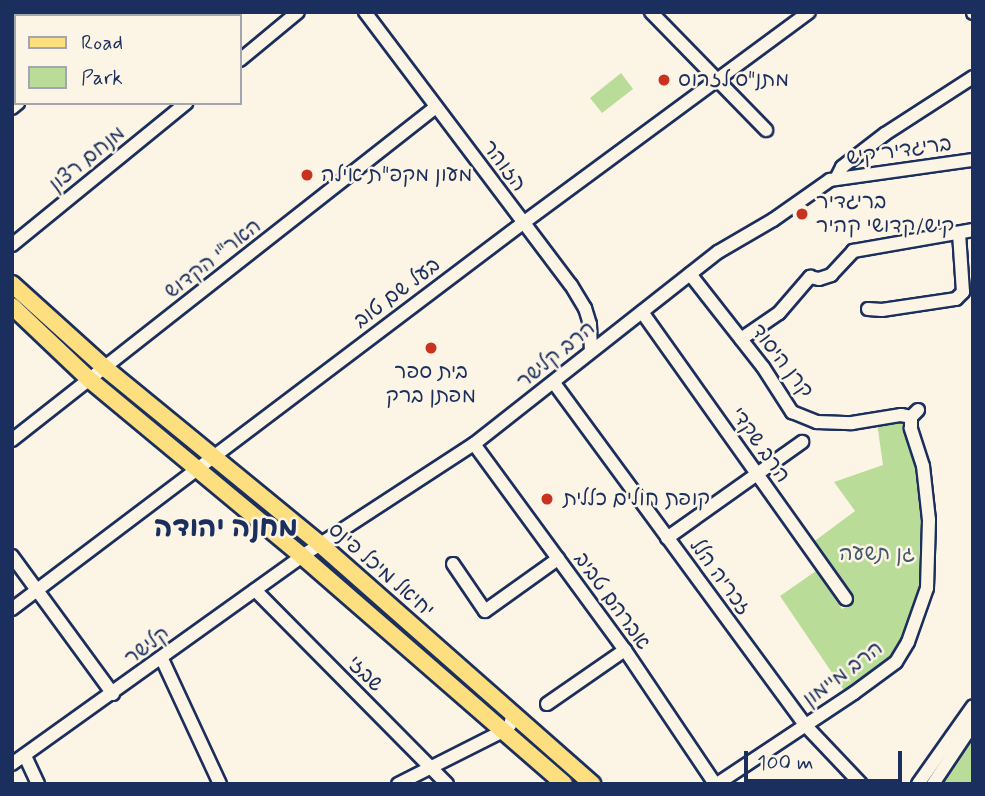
<!DOCTYPE html>
<meta charset="utf-8">
<style>
body{margin:0}
#map{position:relative;width:985px;height:796px;overflow:hidden;background:#fcf5e5;font-family:Mynerve,"Playpen Sans Hebrew",sans-serif}
div>[style]{position:absolute}
[style*='--x']{left:calc(var(--x)*1px);top:calc(var(--y)*1px);width:calc(var(--w)*1px);rotate:calc(var(--a)*1deg)}
.green>*{inset:0;background:#b9dd98}
.roads{filter:drop-shadow(2px 0 #1b2f5e) drop-shadow(-2px 0 #1b2f5e) drop-shadow(0 2px #1b2f5e) drop-shadow(0 -2px #1b2f5e)}
.minor>*{height:12px;margin:-6px;padding:0 6px;transform-origin:6px;border-radius:6px;background:#fcf5e5}
.major>*{height:16px;margin:-8px;padding:0 8px;transform-origin:8px;border-radius:8px;background:#fedf80}
.dots>*{width:19px;height:19px;translate:-50% -50%;box-sizing:border-box;border:4px solid #fcf5e5;border-radius:50%}
span{translate:-50% -50%;white-space:nowrap;text-align:center;line-height:1.15;-webkit-text-stroke:5px #fcf5e5;paint-order:stroke}
.poi-label{font-size:21px;color:#1b2f5e}
.left{translate:0 -50%;text-align:left}
.street-label{font-size:21px;color:#1b2f5e}
.park-label{font-size:21px;color:#425a6c}
.district-label{font-size:28px;color:#1b2f5e;font-weight:700}
.frame{position:absolute;inset:0;border:14px solid #1b2f5e;pointer-events:none}
.legend{position:absolute;left:14px;top:14px;width:228px;height:91px;box-sizing:border-box;background:#fcf5e5;border:2px solid #a2a6af;margin:0;padding:9px 12px;list-style:none;font-size:21px;color:#1b2f5e}
.legend li{display:flex;align-items:center;gap:14px;height:35px}
.legend b{width:35px;border:2px solid #a2a6af}
.scale{position:absolute;left:744px;top:751px;width:158px;height:32px;box-sizing:border-box;border:4px solid #1b2f5e;border-top:0;padding-left:9px;font-size:21px;line-height:24px;white-space:nowrap;color:#1b2f5e;-webkit-text-stroke:5px #fcf5e5;paint-order:stroke}
</style>
<div id="map">
<div class="green">
<i style="clip-path:polygon(621px 73px,633px 89px,602px 113px,590px 98px)"></i>
<i style="clip-path:polygon(907px 420px,918px 466px,925px 519px,923px 588px,904px 641px,894px 656px,845px 692px,780px 596px,816px 571px,842px 609px,854px 602px,812px 543px,855px 511px,834px 482px,883px 465px,877px 423px)"></i>
<i style="clip-path:polygon(973px 737px,973px 784px,941px 784px)"></i>
</div>
<div class="roads">
<div class="minor">
<i style="--x:365;--y:12;--w:342;--a:53"></i>
<i style="--x:571;--y:285;--w:27;--a:59"></i>
<i style="--x:585;--y:308;--w:17;--a:73"></i>
<i style="--x:590;--y:324;--w:27;--a:88"></i>
<i style="--x:651;--y:12;--w:165;--a:45.7"></i>
<i style="--x:973;--y:12;--w:1;--a:90"></i>
<i style="--x:110;--y:16;--w:5;--a:-53"></i>
<i style="--x:12;--y:58;--w:5;--a:37"></i>
<i style="--x:240;--y:60;--w:75;--a:-39.6"></i>
<i style="--x:12;--y:108;--w:8;--a:-40"></i>
<i style="--x:836;--y:179;--w:13;--a:-63"></i>
<i style="--x:842;--y:167;--w:54;--a:-37.5"></i>
<i style="--x:885;--y:134;--w:105;--a:-32.9"></i>
<i style="--x:12;--y:245;--w:225;--a:-39.2"></i>
<i style="--x:690;--y:274;--w:118;--a:51.9"></i>
<i style="--x:763;--y:367;--w:54;--a:57.2"></i>
<i style="--x:792;--y:412;--w:27;--a:22"></i>
<i style="--x:817;--y:422;--w:35;--a:2"></i>
<i style="--x:852;--y:423;--w:50;--a:-9.3"></i>
<i style="--x:901;--y:415;--w:10;--a:11"></i>
<i style="--x:868;--y:309;--w:14;--a:4"></i>
<i style="--x:882;--y:310;--w:75;--a:-8.5"></i>
<i style="--x:956;--y:299;--w:10;--a:-45"></i>
<i style="--x:963;--y:292;--w:59;--a:-93.9"></i>
<i style="--x:642;--y:312;--w:352;--a:54.6"></i>
<i style="--x:741;--y:339;--w:46;--a:-34.4"></i>
<i style="--x:779;--y:313;--w:48;--a:-49.3"></i>
<i style="--x:810;--y:277;--w:9;--a:13"></i>
<i style="--x:819;--y:279;--w:13;--a:-18"></i>
<i style="--x:831;--y:275;--w:33;--a:-47"></i>
<i style="--x:853;--y:251;--w:122;--a:-9.9"></i>
<i style="--x:554;--y:383;--w:426;--a:53.7"></i>
<i style="--x:806;--y:726;--w:80;--a:46.5"></i>
<i style="--x:12;--y:440;--w:539;--a:-38.15"></i>
<i style="--x:474;--y:444;--w:255;--a:53.8"></i>
<i style="--x:625;--y:650;--w:161;--a:56.1"></i>
<i style="--x:667;--y:538;--w:166;--a:-35.4"></i>
<i style="--x:12;--y:556;--w:171;--a:53.8"></i>
<i style="--x:453;--y:564;--w:57;--a:55.8"></i>
<i style="--x:485;--y:611;--w:90;--a:-35.5"></i>
<i style="--x:255;--y:590;--w:273;--a:45.3"></i>
<i style="--x:12;--y:609;--w:640;--a:-37.07"></i>
<i style="--x:523;--y:223;--w:355;--a:-36.4"></i>
<i style="--x:162;--y:659;--w:138;--a:65.1"></i>
<i style="--x:547;--y:704;--w:95;--a:-34.7"></i>
<i style="--x:25;--y:756;--w:31;--a:65"></i>
<i style="--x:12;--y:764;--w:357;--a:-35.6"></i>
<i style="--x:302;--y:556;--w:205;--a:-33.1"></i>
<i style="--x:474;--y:444;--w:310;--a:-38.2"></i>
<i style="--x:718;--y:252;--w:64;--a:-30.2"></i>
<i style="--x:773;--y:220;--w:70;--a:-35.1"></i>
<i style="--x:830;--y:180;--w:144;--a:-8"></i>
<i style="--x:398;--y:784;--w:118;--a:-26.8"></i>
<i style="--x:503;--y:731;--w:9;--a:-41"></i>
<i style="--x:510;--y:725;--w:11;--a:-75"></i>
<i style="--x:717;--y:784;--w:164;--a:-33.6"></i>
<i style="--x:854;--y:693;--w:52;--a:-36.4"></i>
<i style="--x:896;--y:662;--w:23;--a:-59"></i>
<i style="--x:908;--y:642;--w:57;--a:-70.6"></i>
<i style="--x:927;--y:588;--w:68;--a:-88.3"></i>
<i style="--x:929;--y:520;--w:54;--a:-96.3"></i>
<i style="--x:923;--y:466;--w:40;--a:-108"></i>
<i style="--x:911;--y:428;--w:11;--a:-90"></i>
<i style="--x:911;--y:417;--w:10;--a:-45"></i>
<i style="--x:918;--y:784;--w:95;--a:-54.8"></i>
<i style="--x:933;--y:784;--w:72;--a:-56.3"></i>
</div>
<div class="major">
<i style="--x:12;--y:284;--w:125;--a:42.1"></i>
<i style="--x:105;--y:368;--w:278;--a:39.3"></i>
<i style="--x:320;--y:544;--w:363;--a:41.4"></i>
<i style="--x:12;--y:306;--w:108;--a:43.5"></i>
<i style="--x:90;--y:380;--w:276;--a:39.7"></i>
<i style="--x:302;--y:556;--w:347;--a:41"></i>
</div>
</div>
<div class="dots">
<i style="left:664px;top:80px;background:#c8321e"></i>
<i style="left:307px;top:175px;background:#c8321e"></i>
<i style="left:802px;top:214px;background:#c8321e"></i>
<i style="left:431px;top:348px;background:#c8321e"></i>
<i style="left:547px;top:499px;background:#c8321e"></i>
</div>
<div class="poi-label">
<span class="left" style="left:678px;top:80px">מתנ"ס לזרוס</span>
<span class="left" style="left:321px;top:175px">מעון מקפ"ת אילה</span>
<span class="left" style="left:816px;top:214px">בריגדיר<br>קיש/קדושי קהיר</span>
<span style="left:431px;top:384px">בית ספר<br>מפתן ברק</span>
<span class="left" style="left:563px;top:499px">קופת חולים כללית</span>
</div>
<div class="street-label">
<span style="left:899px;top:151px;rotate:-8deg">בריגדיר קיש</span>
<span style="left:87px;top:159px;rotate:-39deg">מנחם רצון</span>
<span style="left:504px;top:166px;rotate:53deg">הזוהר</span>
<span style="left:213px;top:259px;rotate:-38deg">האר"י הקדוש</span>
<span style="left:397px;top:293px;rotate:-37deg">בעל שם טוב</span>
<span style="left:556px;top:355px;rotate:-39deg">הרב קלישר</span>
<span style="left:782px;top:361px;rotate:52deg">קרן היסוד</span>
<span style="left:760px;top:445px;rotate:55deg">הרב שקדי</span>
<span style="left:381px;top:570px;rotate:41deg">יחיאל מיכל פינס</span>
<span style="left:720px;top:577px;rotate:54deg">זכריה הלל</span>
<span style="left:612px;top:601px;rotate:54deg">אברהם טביב</span>
<span style="left:147px;top:646px;rotate:-36deg">קלישר</span>
<span style="left:365px;top:674px;rotate:45deg">שבזי</span>
<span style="left:843px;top:674px;rotate:-37deg">הרב מיימון</span>
</div>
<div class="park-label">
<span style="left:877px;top:554px">גן תשעה</span>
</div>
<div class="district-label">
<span style="left:226px;top:529px">מחנה יהודה</span>
</div>
<div class="frame"></div>
<ul class="legend">
<li><b style="height:9px;background:#fedf80"></b>Road</li>
<li><b style="height:19px;background:#b9dd98"></b>Park</li>
</ul>
<div class="scale">100 m</div>
</div>
